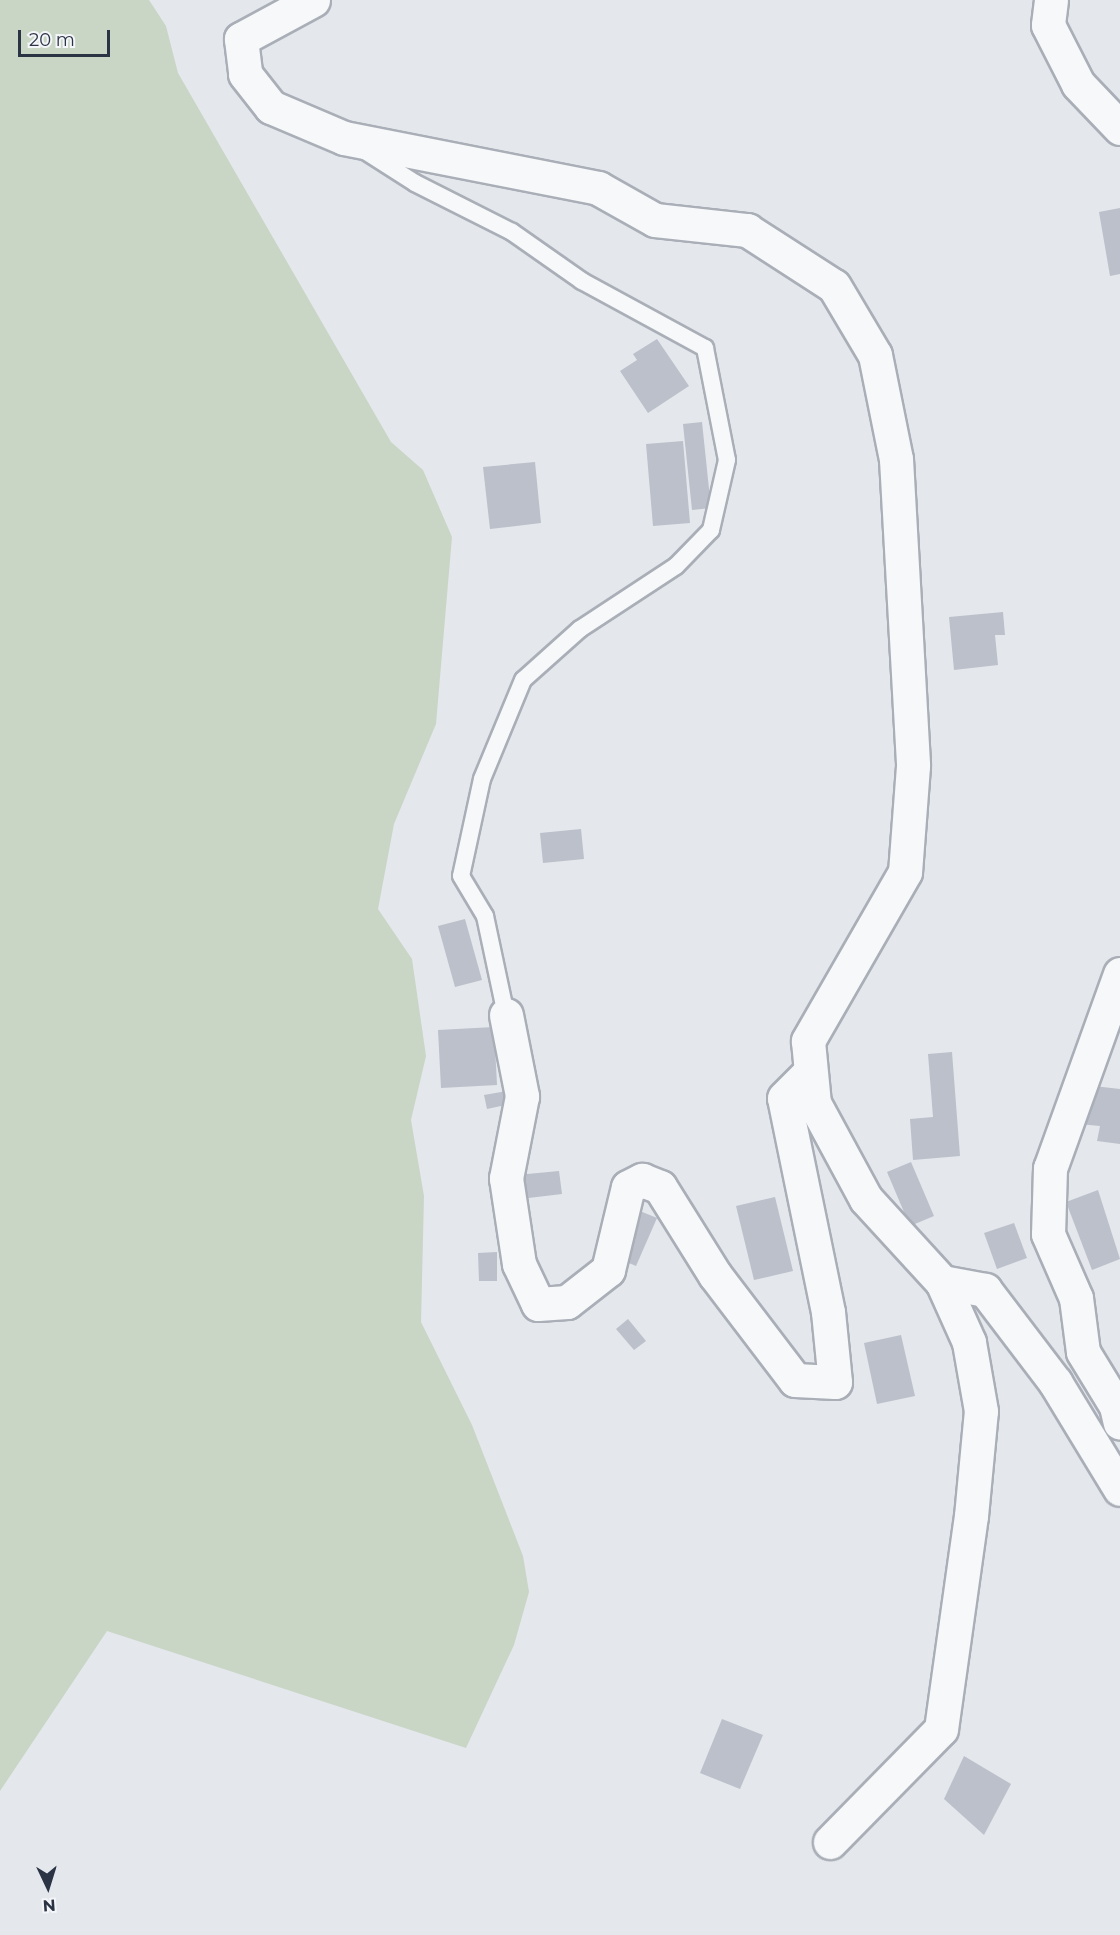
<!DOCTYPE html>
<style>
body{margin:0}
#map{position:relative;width:1120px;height:1935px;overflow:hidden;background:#e4e7ec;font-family:Montserrat,sans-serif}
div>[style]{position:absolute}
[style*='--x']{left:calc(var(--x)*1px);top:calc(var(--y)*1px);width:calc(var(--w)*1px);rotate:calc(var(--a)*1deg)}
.green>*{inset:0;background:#c9d6c5}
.building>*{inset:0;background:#bbc0ca}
.roads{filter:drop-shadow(2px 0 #a9aeb7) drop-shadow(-2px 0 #a9aeb7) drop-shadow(0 2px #a9aeb7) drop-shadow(0 -2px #a9aeb7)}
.service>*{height:16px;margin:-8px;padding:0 8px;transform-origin:8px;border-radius:8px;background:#f7f8fa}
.minor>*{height:33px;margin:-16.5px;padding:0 16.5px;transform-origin:16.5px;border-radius:16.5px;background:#f7f8fa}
span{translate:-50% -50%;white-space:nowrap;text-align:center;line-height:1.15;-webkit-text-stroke:4.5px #f4f6f9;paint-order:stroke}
.north{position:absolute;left:18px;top:1857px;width:60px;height:60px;-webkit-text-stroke:4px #f4f6f9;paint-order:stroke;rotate:176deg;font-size:16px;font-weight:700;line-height:24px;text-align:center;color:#2b3445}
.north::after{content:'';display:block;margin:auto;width:21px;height:27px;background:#2b3445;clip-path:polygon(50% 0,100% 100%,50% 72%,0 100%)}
.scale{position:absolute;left:18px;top:30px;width:92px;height:27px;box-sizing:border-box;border:3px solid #2b3445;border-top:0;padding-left:8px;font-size:18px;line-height:21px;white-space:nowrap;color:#2b3445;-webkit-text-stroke:4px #f4f6f9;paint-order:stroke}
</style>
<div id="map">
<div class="green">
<i style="clip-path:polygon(0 0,149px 0,166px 26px,178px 73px,391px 442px,423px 470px,452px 537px,436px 724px,394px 824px,378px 909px,412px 959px,426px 1056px,411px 1120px,424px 1196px,421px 1322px,472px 1425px,523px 1556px,529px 1592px,514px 1645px,466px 1748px,107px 1631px,0 1791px)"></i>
</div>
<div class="building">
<i style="clip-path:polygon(1120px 208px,1120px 274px,1110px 276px,1099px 212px)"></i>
<i style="clip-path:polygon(657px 339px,689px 386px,648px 413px,620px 371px,637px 360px,633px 354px)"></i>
<i style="clip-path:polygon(702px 422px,711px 508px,692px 510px,683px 424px)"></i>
<i style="clip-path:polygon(683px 441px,690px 523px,653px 526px,646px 444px)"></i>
<i style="clip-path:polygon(535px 462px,541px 523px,490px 529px,483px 467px)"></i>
<i style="clip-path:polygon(1003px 612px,1005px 635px,995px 635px,998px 665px,954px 670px,949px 617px)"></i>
<i style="clip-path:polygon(581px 829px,584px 859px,543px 863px,540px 833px)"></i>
<i style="clip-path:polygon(465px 919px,482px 980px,455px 987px,438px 926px)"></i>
<i style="clip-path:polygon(494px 1027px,497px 1085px,441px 1088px,438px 1030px)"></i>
<i style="clip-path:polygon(952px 1052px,960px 1156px,913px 1160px,910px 1119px,933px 1117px,928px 1054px)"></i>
<i style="clip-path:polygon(1085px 1085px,1120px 1089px,1120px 1144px,1097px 1141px,1100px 1126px,1079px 1124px)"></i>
<i style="clip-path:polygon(507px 1091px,510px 1104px,487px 1109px,484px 1095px)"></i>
<i style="clip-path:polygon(911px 1162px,934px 1216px,910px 1226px,887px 1172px)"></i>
<i style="clip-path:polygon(559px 1171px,562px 1194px,520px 1199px,517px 1175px)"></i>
<i style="clip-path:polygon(1098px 1190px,1120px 1259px,1092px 1270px,1066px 1202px)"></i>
<i style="clip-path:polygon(775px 1197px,793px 1271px,754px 1280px,736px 1206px)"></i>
<i style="clip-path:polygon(635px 1209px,657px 1218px,636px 1266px,615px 1257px)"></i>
<i style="clip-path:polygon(1014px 1223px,1027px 1258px,997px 1269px,984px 1233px)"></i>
<i style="clip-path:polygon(497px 1252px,497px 1281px,479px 1281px,478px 1253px)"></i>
<i style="clip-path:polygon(628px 1319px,646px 1341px,634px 1350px,616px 1329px)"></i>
<i style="clip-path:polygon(901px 1335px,915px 1396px,877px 1404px,864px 1343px)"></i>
<i style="clip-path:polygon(722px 1719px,763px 1735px,740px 1789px,700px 1773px)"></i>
<i style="clip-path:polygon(964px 1756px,1011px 1784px,984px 1835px,944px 1799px)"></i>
</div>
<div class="roads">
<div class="service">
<i style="--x:365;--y:151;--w:59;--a:32.6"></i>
<i style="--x:415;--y:183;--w:109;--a:26.8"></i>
<i style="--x:512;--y:232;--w:85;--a:35"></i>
<i style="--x:582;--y:281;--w:140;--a:28.6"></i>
<i style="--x:705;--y:348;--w:114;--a:78.9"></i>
<i style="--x:727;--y:460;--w:72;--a:102.9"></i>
<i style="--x:711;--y:530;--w:50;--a:134.2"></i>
<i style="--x:676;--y:566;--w:115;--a:146.7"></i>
<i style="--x:580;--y:629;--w:76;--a:138.2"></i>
<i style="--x:523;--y:680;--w:107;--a:112.5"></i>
<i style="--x:482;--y:779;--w:99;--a:102.2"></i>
<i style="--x:461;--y:876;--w:47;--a:59"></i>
<i style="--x:485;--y:916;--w:101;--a:78"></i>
</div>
<div class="minor">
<i style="--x:313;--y:0;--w:82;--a:151.6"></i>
<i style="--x:241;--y:39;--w:35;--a:83"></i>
<i style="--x:245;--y:74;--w:42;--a:51.8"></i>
<i style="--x:271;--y:107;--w:79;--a:23"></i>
<i style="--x:344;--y:138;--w:259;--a:11.1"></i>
<i style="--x:598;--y:188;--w:65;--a:29.3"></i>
<i style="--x:655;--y:220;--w:93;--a:6.2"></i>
<i style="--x:747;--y:230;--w:103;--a:32.8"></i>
<i style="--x:834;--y:286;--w:80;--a:59.3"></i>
<i style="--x:875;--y:355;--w:106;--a:78.6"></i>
<i style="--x:896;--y:459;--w:307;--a:86.8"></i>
<i style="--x:913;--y:766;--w:106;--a:94.3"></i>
<i style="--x:905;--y:872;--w:195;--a:119.9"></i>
<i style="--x:808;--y:1041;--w:62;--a:84.5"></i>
<i style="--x:814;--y:1103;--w:109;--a:61.6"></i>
<i style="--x:866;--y:1199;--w:113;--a:47.5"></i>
<i style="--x:942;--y:1282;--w:44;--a:10.5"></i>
<i style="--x:985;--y:1290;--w:116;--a:52.7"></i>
<i style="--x:1055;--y:1382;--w:125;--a:58.7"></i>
<i style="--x:1051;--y:0;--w:25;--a:97"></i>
<i style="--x:1048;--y:25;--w:66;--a:63"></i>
<i style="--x:1078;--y:84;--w:61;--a:46.3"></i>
<i style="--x:1120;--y:974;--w:206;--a:109.8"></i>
<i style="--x:1050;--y:1168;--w:66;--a:91.7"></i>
<i style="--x:1048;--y:1234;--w:70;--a:66.4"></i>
<i style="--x:1076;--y:1298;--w:54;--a:82.6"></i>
<i style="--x:1083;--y:1352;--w:63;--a:58.6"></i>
<i style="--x:1116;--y:1406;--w:17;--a:77"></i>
<i style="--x:506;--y:1015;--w:83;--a:78.8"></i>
<i style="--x:522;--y:1096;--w:84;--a:101"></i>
<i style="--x:506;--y:1178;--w:87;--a:81.4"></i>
<i style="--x:519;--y:1264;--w:44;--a:64.6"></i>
<i style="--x:538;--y:1304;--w:29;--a:-4"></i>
<i style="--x:567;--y:1302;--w:52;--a:-38"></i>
<i style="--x:608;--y:1270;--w:85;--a:-76.5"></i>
<i style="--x:628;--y:1187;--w:16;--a:-27"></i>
<i style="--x:642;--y:1180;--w:19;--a:21"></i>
<i style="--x:660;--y:1187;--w:104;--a:58"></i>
<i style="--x:715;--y:1275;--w:132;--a:52.7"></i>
<i style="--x:795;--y:1380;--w:40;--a:2.9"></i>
<i style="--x:835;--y:1382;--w:70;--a:-95.7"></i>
<i style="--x:828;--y:1312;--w:218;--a:-101.6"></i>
<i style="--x:784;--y:1098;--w:35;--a:-45"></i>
<i style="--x:830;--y:1842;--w:158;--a:-45.5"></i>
<i style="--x:941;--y:1729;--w:215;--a:-82"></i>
<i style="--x:971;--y:1516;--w:105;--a:-84.6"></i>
<i style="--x:981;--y:1411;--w:70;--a:-99.9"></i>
<i style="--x:969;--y:1342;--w:66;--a:-114.2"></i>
</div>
</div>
<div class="north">N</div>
<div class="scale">20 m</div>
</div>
